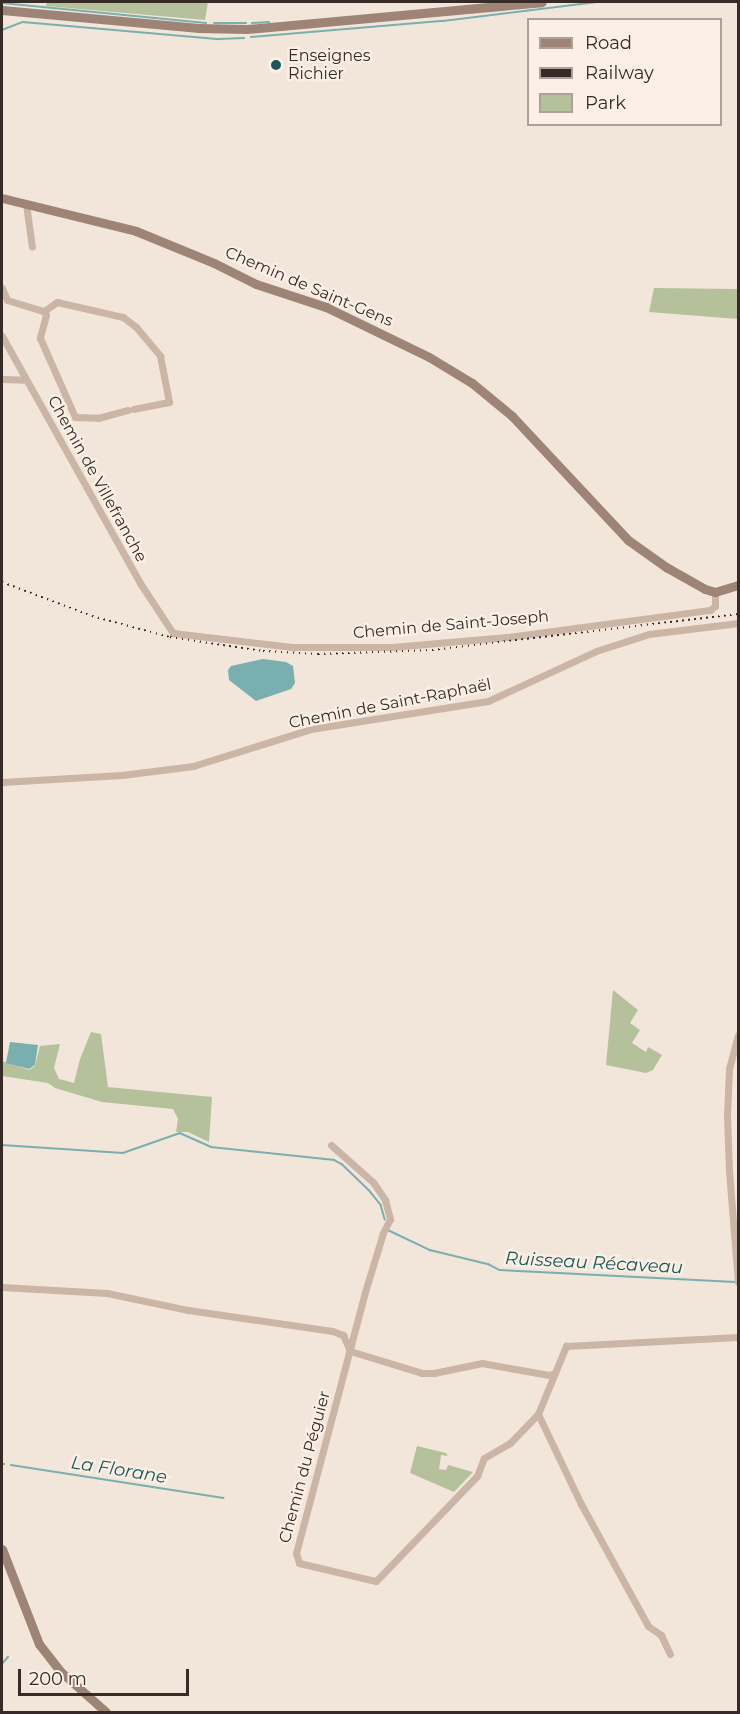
<!DOCTYPE html>
<meta charset="utf-8">
<style>
body{margin:0}
#map{position:relative;width:740px;height:1714px;overflow:hidden;background:#f2e6da;font-family:Montserrat,sans-serif}
div>[style]{position:absolute}
[style*='--x']{left:calc(var(--x)*1px);top:calc(var(--y)*1px);width:calc(var(--w)*1px);rotate:calc(var(--a)*1deg)}
.green>*{inset:0;background:#b5c19a}
.water>*{inset:0;background:#79afaf}
.stream>*{height:1.5px;margin:-0.75px;padding:0 0.75px;transform-origin:0.75px;border-radius:0.75px;background:#79afaf}
.street>*{height:7px;margin:-3.5px;padding:0 3.5px;transform-origin:3.5px;border-radius:3.5px;background:#cab5a6}
.secondary>*{height:9px;margin:-4.5px;padding:0 4.5px;transform-origin:4.5px;border-radius:4.5px;background:#9e8477}
.rail>*{height:1.5px;margin-top:-0.75px;transform-origin:0;background:repeating-linear-gradient(90deg,#362b27 0 1.5px,transparent 0 6px)}
.dots>*{width:16px;height:16px;translate:-50% -50%;box-sizing:border-box;border:3px solid #faf0e6;border-radius:50%}
span{translate:-50% -50%;white-space:nowrap;text-align:center;line-height:1.15;-webkit-text-stroke:4.5px #faf0e6;paint-order:stroke}
.poi-label{font-size:16px;color:#362b27}
.left{translate:0 -50%;text-align:left}
.street-label{font-size:16px;color:#362b27}
.water-label{font-size:18px;color:#1c5658;font-style:italic}
.frame{position:absolute;inset:0;border:3px solid #362b27;pointer-events:none}
.legend{position:absolute;left:527px;top:18px;width:195px;height:108px;box-sizing:border-box;background:#faf0e6;border:2px solid #aca19a;margin:0;padding:8px 10px;list-style:none;font-size:18px;color:#362b27}
.legend li{display:flex;align-items:center;gap:12px;height:30px}
.legend b{width:30px;border:2px solid #aca19a}
.scale{position:absolute;left:18px;top:1669px;width:171px;height:27px;box-sizing:border-box;border:3px solid #362b27;border-top:0;padding-left:8px;font-size:18px;line-height:21px;white-space:nowrap;color:#362b27;-webkit-text-stroke:4px #faf0e6;paint-order:stroke}
</style>
<div id="map">
<div class="green">
<i style="clip-path:polygon(47px 2px,208px 2px,205px 20px,46px 6px)"></i>
<i style="clip-path:polygon(654px 288px,738px 289px,738px 319px,649px 312px)"></i>
<i style="clip-path:polygon(613px 990px,638px 1010px,630px 1023px,640px 1030px,632px 1043px,646px 1052px,648px 1047px,662px 1055px,653px 1070px,646px 1073px,606px 1065px)"></i>
<i style="clip-path:polygon(91px 1032px,101px 1034px,108px 1087px,212px 1097px,209px 1142px,188px 1132px,176px 1132px,178px 1119px,173px 1109px,102px 1102px,55px 1088px,48px 1083px,2px 1076px,2px 1061px,29px 1070px,35px 1066px,40px 1046px,60px 1044px,54px 1068px,59px 1079px,74px 1083px,80px 1059px)"></i>
<i style="clip-path:polygon(417px 1446px,446px 1453px,448px 1456px,441px 1455px,439px 1469px,446px 1470px,448px 1465px,473px 1472px,454px 1492px,410px 1473px)"></i>
</div>
<div class="water">
<i style="clip-path:polygon(263px 659px,286px 662px,293px 666px,295px 683px,291px 689px,256px 701px,229px 680px,228px 670px,231px 666px)"></i>
<i style="clip-path:polygon(10px 1042px,38px 1045px,35px 1065px,29px 1069px,6px 1063px)"></i>
</div>
<div class="stream">
<i style="--x:2;--y:3;--w:205;--a:5.6"></i>
<i style="--x:214;--y:23;--w:32;--a:0"></i>
<i style="--x:252;--y:23;--w:17;--a:-3"></i>
<i style="--x:2;--y:30;--w:22;--a:-21"></i>
<i style="--x:23;--y:22;--w:197;--a:5"></i>
<i style="--x:219;--y:39;--w:25;--a:-2"></i>
<i style="--x:251;--y:37;--w:193;--a:-4.8"></i>
<i style="--x:443;--y:21;--w:155;--a:-7"></i>
<i style="--x:2;--y:1145;--w:121;--a:3.8"></i>
<i style="--x:123;--y:1153;--w:60;--a:-19.3"></i>
<i style="--x:180;--y:1133;--w:34;--a:24"></i>
<i style="--x:211;--y:1147;--w:124;--a:6"></i>
<i style="--x:334;--y:1160;--w:9;--a:27"></i>
<i style="--x:342;--y:1164;--w:37;--a:44"></i>
<i style="--x:369;--y:1190;--w:19;--a:51"></i>
<i style="--x:381;--y:1205;--w:15;--a:74"></i>
<i style="--x:388;--y:1230;--w:47;--a:25.5"></i>
<i style="--x:430;--y:1250;--w:60;--a:13.6"></i>
<i style="--x:488;--y:1264;--w:13;--a:27"></i>
<i style="--x:500;--y:1270;--w:235;--a:2.9"></i>
<i style="--x:2;--y:1464;--w:2;--a:0"></i>
<i style="--x:11;--y:1465;--w:215;--a:8.8"></i>
<i style="--x:2;--y:1664;--w:9;--a:-49"></i>
</div>
<div class="street">
<i style="--x:26;--y:204;--w:43;--a:82.1"></i>
<i style="--x:2;--y:288;--w:13;--a:67"></i>
<i style="--x:7;--y:300;--w:39;--a:17"></i>
<i style="--x:44;--y:311;--w:4;--a:63"></i>
<i style="--x:46;--y:315;--w:24;--a:105"></i>
<i style="--x:40;--y:338;--w:86;--a:66.1"></i>
<i style="--x:75;--y:417;--w:23;--a:2"></i>
<i style="--x:98;--y:418;--w:31;--a:-15"></i>
<i style="--x:44;--y:311;--w:16;--a:-35"></i>
<i style="--x:57;--y:302;--w:68;--a:12.8"></i>
<i style="--x:123;--y:317;--w:16;--a:38"></i>
<i style="--x:136;--y:327;--w:38;--a:50"></i>
<i style="--x:160;--y:356;--w:47;--a:78.9"></i>
<i style="--x:169;--y:402;--w:36;--a:169"></i>
<i style="--x:2;--y:336;--w:283;--a:60.8"></i>
<i style="--x:140;--y:583;--w:60;--a:56.6"></i>
<i style="--x:173;--y:633;--w:120;--a:6.7"></i>
<i style="--x:292;--y:647;--w:100;--a:0"></i>
<i style="--x:392;--y:647;--w:115;--a:-5"></i>
<i style="--x:507;--y:637;--w:205;--a:-7.6"></i>
<i style="--x:710;--y:610;--w:6;--a:-39"></i>
<i style="--x:715;--y:606;--w:14;--a:-90"></i>
<i style="--x:2;--y:379;--w:24;--a:2"></i>
<i style="--x:2;--y:782;--w:120;--a:-3.3"></i>
<i style="--x:122;--y:775;--w:72;--a:-7.2"></i>
<i style="--x:193;--y:766;--w:124;--a:-17.4"></i>
<i style="--x:311;--y:729;--w:179;--a:-9"></i>
<i style="--x:488;--y:701;--w:119;--a:-24.8"></i>
<i style="--x:596;--y:651;--w:56;--a:-17.8"></i>
<i style="--x:649;--y:634;--w:90;--a:-7"></i>
<i style="--x:738;--y:1035;--w:35;--a:105"></i>
<i style="--x:729;--y:1069;--w:47;--a:92.4"></i>
<i style="--x:727;--y:1116;--w:55;--a:87.9"></i>
<i style="--x:729;--y:1171;--w:111;--a:85.4"></i>
<i style="--x:331;--y:1145;--w:56;--a:41.4"></i>
<i style="--x:373;--y:1182;--w:22;--a:56"></i>
<i style="--x:385;--y:1200;--w:20;--a:75"></i>
<i style="--x:390;--y:1219;--w:16;--a:117"></i>
<i style="--x:383;--y:1233;--w:62;--a:107"></i>
<i style="--x:365;--y:1292;--w:270;--a:104.8"></i>
<i style="--x:296;--y:1553;--w:10;--a:73"></i>
<i style="--x:299;--y:1563;--w:79;--a:13.2"></i>
<i style="--x:376;--y:1581;--w:146;--a:-46.1"></i>
<i style="--x:477;--y:1476;--w:19;--a:-69"></i>
<i style="--x:484;--y:1458;--w:30;--a:-30"></i>
<i style="--x:510;--y:1443;--w:40;--a:-46"></i>
<i style="--x:538;--y:1414;--w:74;--a:-67.6"></i>
<i style="--x:566;--y:1346;--w:172;--a:-3"></i>
<i style="--x:2;--y:1287;--w:105;--a:3.3"></i>
<i style="--x:107;--y:1293;--w:83;--a:11.9"></i>
<i style="--x:188;--y:1310;--w:146;--a:8.3"></i>
<i style="--x:332;--y:1331;--w:12;--a:20"></i>
<i style="--x:343;--y:1335;--w:17;--a:66"></i>
<i style="--x:350;--y:1351;--w:75;--a:17"></i>
<i style="--x:422;--y:1373;--w:12;--a:0"></i>
<i style="--x:434;--y:1373;--w:49;--a:-11.8"></i>
<i style="--x:482;--y:1363;--w:68;--a:10.2"></i>
<i style="--x:549;--y:1375;--w:6;--a:-18"></i>
<i style="--x:538;--y:1414;--w:100;--a:64.5"></i>
<i style="--x:581;--y:1504;--w:139;--a:61.2"></i>
<i style="--x:648;--y:1626;--w:16;--a:35"></i>
<i style="--x:661;--y:1635;--w:21;--a:65"></i>
</div>
<div class="secondary">
<i style="--x:2;--y:10;--w:198;--a:5.2"></i>
<i style="--x:199;--y:28;--w:48;--a:1.2"></i>
<i style="--x:247;--y:29;--w:296;--a:-5.2"></i>
<i style="--x:2;--y:198;--w:138;--a:13.8"></i>
<i style="--x:136;--y:231;--w:84;--a:22.3"></i>
<i style="--x:214;--y:263;--w:47;--a:26.6"></i>
<i style="--x:256;--y:284;--w:74;--a:18.2"></i>
<i style="--x:326;--y:307;--w:114;--a:25.9"></i>
<i style="--x:429;--y:357;--w:50;--a:31.2"></i>
<i style="--x:472;--y:383;--w:52;--a:39.5"></i>
<i style="--x:512;--y:416;--w:170;--a:46.9"></i>
<i style="--x:628;--y:540;--w:47;--a:35.4"></i>
<i style="--x:666;--y:567;--w:45;--a:29.4"></i>
<i style="--x:705;--y:589;--w:10;--a:17"></i>
<i style="--x:715;--y:592;--w:24;--a:-17"></i>
<i style="--x:2;--y:1549;--w:102;--a:68.7"></i>
<i style="--x:39;--y:1644;--w:36;--a:52"></i>
<i style="--x:61;--y:1672;--w:60;--a:41.6"></i>
</div>
<div class="rail">
<i style="--x:2;--y:582;--w:96;--a:20.7"></i>
<i style="--x:92;--y:616;--w:81;--a:15.1"></i>
<i style="--x:170;--y:637;--w:94;--a:8.6"></i>
<i style="--x:263;--y:651;--w:55;--a:3.1"></i>
<i style="--x:318;--y:654;--w:114;--a:-2"></i>
<i style="--x:432;--y:650;--w:308;--a:-6.7"></i>
</div>
<div class="dots">
<i style="left:276px;top:65px;background:#1c5658"></i>
</div>
<div class="poi-label">
<span class="left" style="left:288px;top:65px">Enseignes<br>Richier</span>
</div>
<div class="street-label">
<span style="left:309px;top:287px;rotate:23deg">Chemin de Saint-Gens</span>
<span style="left:97px;top:479px;rotate:61deg">Chemin de Villefranche</span>
<span style="left:451px;top:625px;rotate:-5deg">Chemin de Saint-Joseph</span>
<span style="left:390px;top:704px;rotate:-11deg">Chemin de Saint-Raphaël</span>
<span style="left:305px;top:1467px;rotate:-75deg">Chemin du Péguier</span>
</div>
<div class="water-label">
<span style="left:594px;top:1263px;rotate:3deg">Ruisseau Récaveau</span>
<span style="left:119px;top:1470px;rotate:9deg">La Florane</span>
</div>
<div class="frame"></div>
<ul class="legend">
<li><b style="height:8px;background:#9e8477"></b>Road</li>
<li><b style="height:8px;background:#362b27"></b>Railway</li>
<li><b style="height:16px;background:#b5c19a"></b>Park</li>
</ul>
<div class="scale">200 m</div>
</div>
